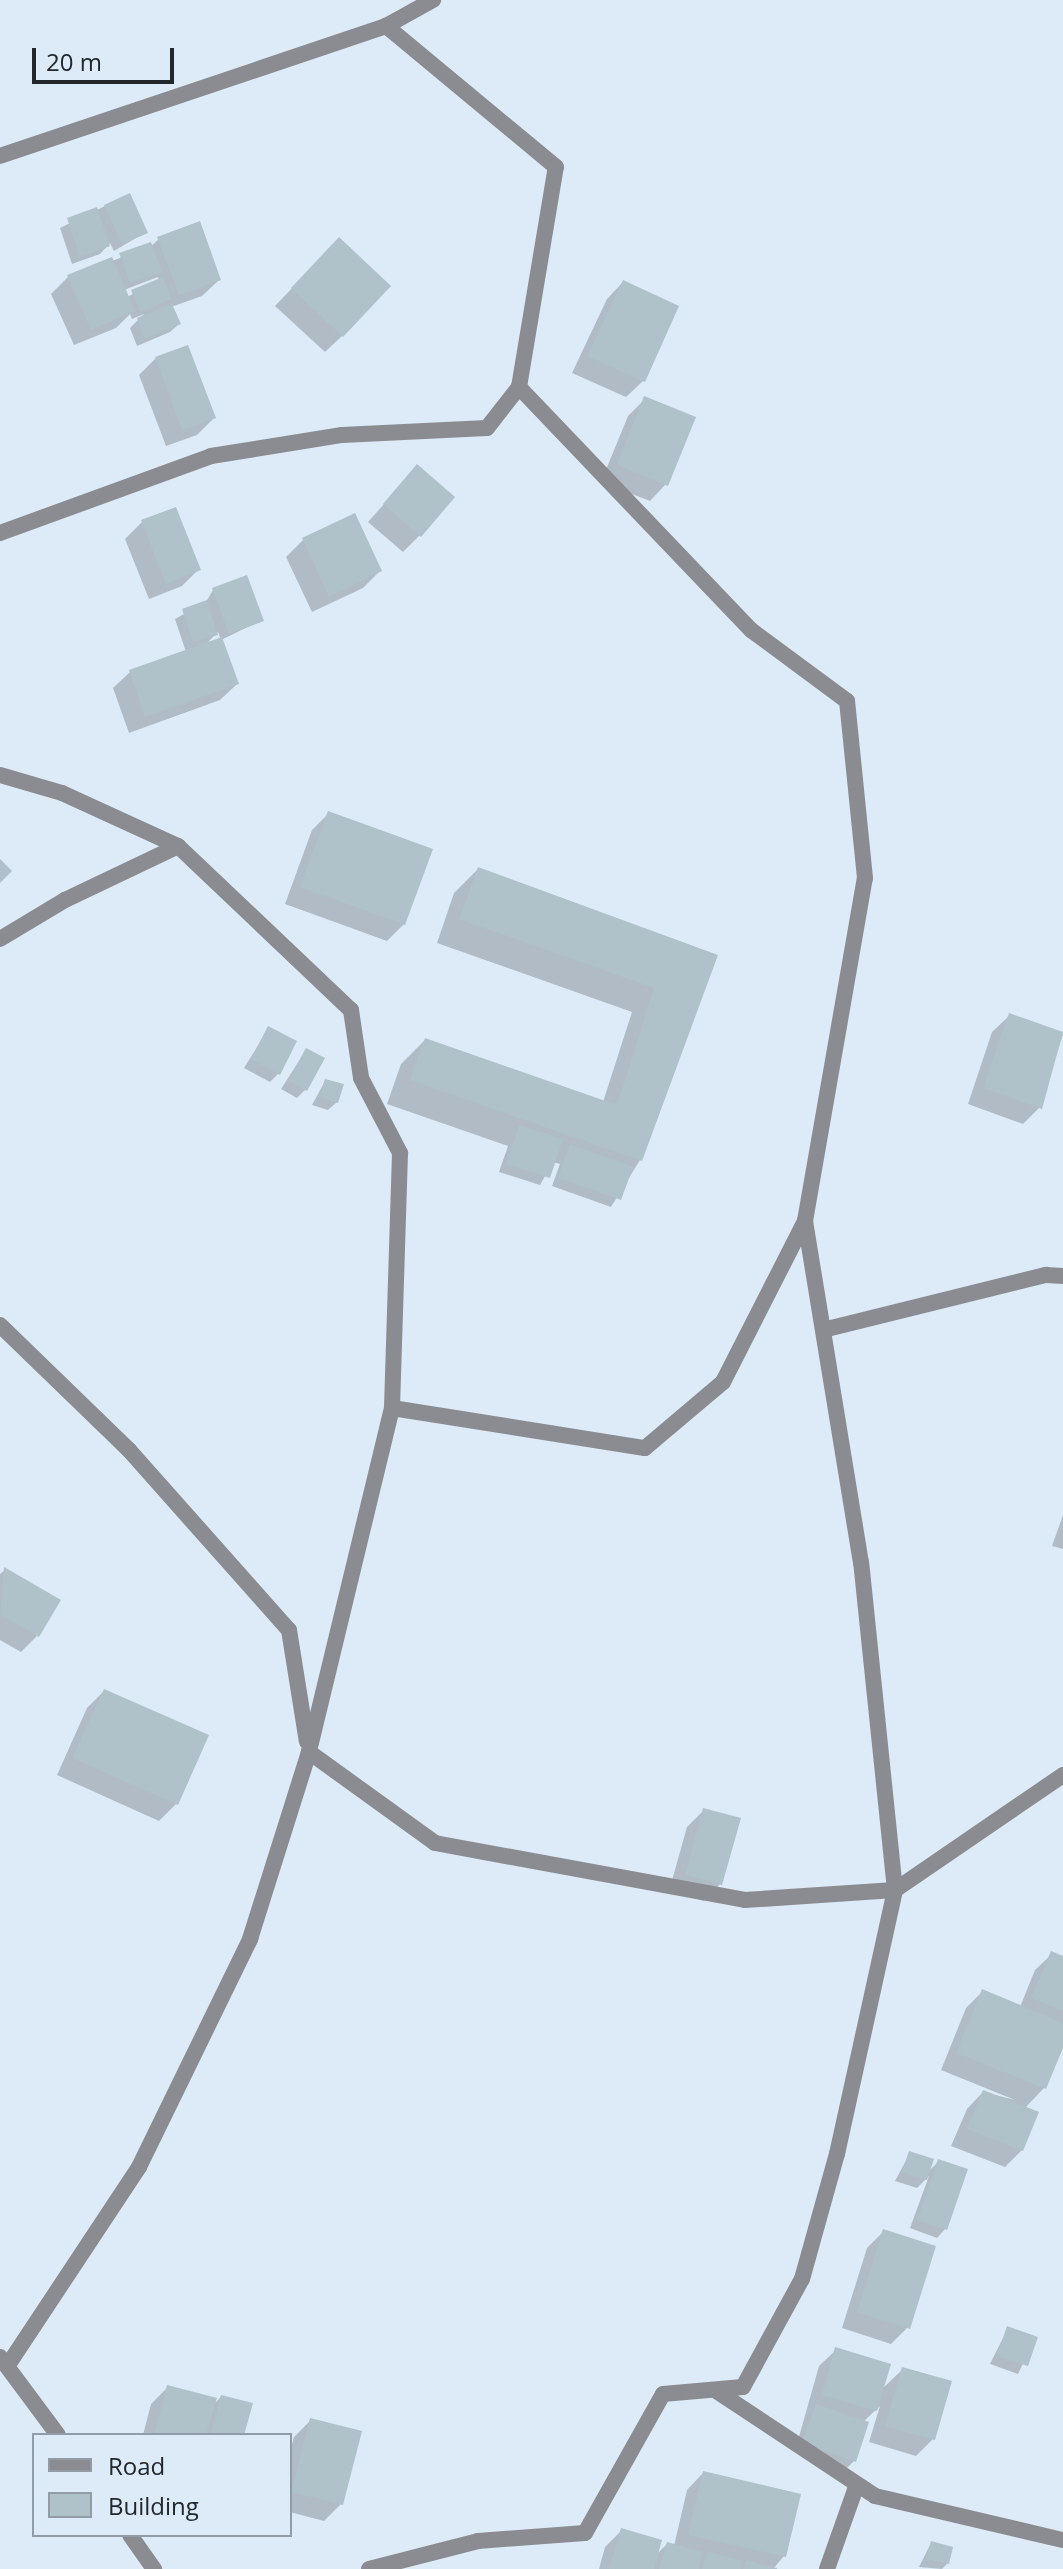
<!DOCTYPE html>
<style>
body{margin:0}
#map{position:relative;width:1063px;height:2569px;overflow:hidden;background:#ddeaf7;font-family:"Open Sans",sans-serif}
div>[style]{position:absolute}
[style*='--x']{left:calc(var(--x)*1px);top:calc(var(--y)*1px);width:calc(var(--w)*1px);rotate:calc(var(--a)*1deg)}
.shadow>*{inset:0;background:#0003}
.building>*{inset:0;background:#afc1c9}
.minor>*{height:16px;margin:-8px;padding:0 8px;transform-origin:8px;border-radius:8px;background:#8a8c92}
span{translate:-50% -50%;white-space:nowrap;text-align:center;line-height:1.15;-webkit-text-stroke:7px #ddeaf7;paint-order:stroke}
.legend{position:absolute;left:32px;top:2433px;width:260px;height:104px;box-sizing:border-box;background:#ddeaf7;border:2px solid #929ca6;margin:0;padding:10px 14px;list-style:none;font-size:24px;color:#22272c}
.legend li{display:flex;align-items:center;gap:16px;height:40px}
.legend b{width:40px;border:2px solid #929ca6}
.scale{position:absolute;left:32px;top:48px;width:142px;height:36px;box-sizing:border-box;border:4px solid #22272c;border-top:0;padding-left:10px;font-size:24px;line-height:28px;white-space:nowrap;color:#22272c;-webkit-text-stroke:6px #ddeaf7;paint-order:stroke}
</style>
<div id="map">
<div class="shadow">
<i style="clip-path:polygon(105px 206px,146px 232px,114px 251px,110px 243px,100px 254px,72px 264px,60px 228px)"></i>
<i style="clip-path:polygon(evenodd,159px 239px,219px 280px,202px 296px,171px 307px,179px 324px,170px 332px,137px 346px,130px 328px,144px 314px,132px 319px,130px 314px,116px 328px,74px 345px,51px 294px,68px 277px,150px 247px,159px 239px,158px 277px,159px 281px,127px 297px,124px 290px,158px 277px)"></i>
<i style="clip-path:polygon(322px 257px,342px 336px,325px 352px,275px 306px)"></i>
<i style="clip-path:polygon(623px 282px,643px 381px,626px 397px,572px 373px,607px 299px)"></i>
<i style="clip-path:polygon(156px 358px,214px 418px,197px 435px,166px 446px,139px 375px)"></i>
<i style="clip-path:polygon(645px 399px,666px 484px,650px 501px,601px 482px,628px 416px)"></i>
<i style="clip-path:polygon(417px 467px,420px 535px,403px 552px,368px 522px)"></i>
<i style="clip-path:polygon(175px 509px,199px 569px,182px 586px,149px 599px,125px 539px,142px 522px)"></i>
<i style="clip-path:polygon(354px 516px,380px 571px,363px 588px,312px 612px,286px 557px,303px 540px)"></i>
<i style="clip-path:polygon(evenodd,213px 590px,262px 620px,221px 640px,237px 684px,220px 700px,129px 733px,113px 688px,130px 672px,186px 652px,175px 619px,206px 602px,213px 590px,218px 632px,221px 640px,204px 646px,218px 632px)"></i>
<i style="clip-path:polygon(329px 813px,404px 924px,387px 941px,285px 904px,312px 830px)"></i>
<i style="clip-path:polygon(478px 869px,715px 956px,640px 1160px,611px 1207px,552px 1186px,560px 1164px,553px 1162px,540px 1185px,499px 1172px,508px 1146px,387px 1104px,401px 1064px,425px 1040px,603px 1102px,632px 1012px,437px 943px,454px 893px)"></i>
<i style="clip-path:polygon(1009px 1016px,1063px 1034px,1040px 1107px,1023px 1124px,968px 1104px,992px 1032px)"></i>
<i style="clip-path:polygon(269px 1028px,278px 1074px,270px 1082px,244px 1068px)"></i>
<i style="clip-path:polygon(306px 1050px,305px 1090px,297px 1098px,281px 1089px)"></i>
<i style="clip-path:polygon(325px 1081px,337px 1102px,328px 1110px,312px 1105px)"></i>
<i style="clip-path:polygon(1063px 1515px,1063px 1549px,1052px 1546px)"></i>
<i style="clip-path:polygon(5px 1570px,37px 1636px,21px 1652px,0 1640px,0 1574px)"></i>
<i style="clip-path:polygon(104px 1691px,176px 1804px,159px 1821px,57px 1775px,87px 1708px)"></i>
<i style="clip-path:polygon(704px 1810px,720px 1884px,704px 1901px,669px 1891px,687px 1827px)"></i>
<i style="clip-path:polygon(1052px 1954px,1063px 1958px,1063px 2043px,1044px 2088px,1025px 2108px,1022px 2150px,1005px 2167px,951px 2146px,967px 2109px,983px 2092px,1015px 2100px,941px 2070px,966px 2008px,983px 1991px,1020px 2007px,1035px 1970px)"></i>
<i style="clip-path:polygon(910px 2153px,927px 2173px,939px 2161px,966px 2170px,945px 2229px,937px 2238px,910px 2228px,929px 2176px,917px 2188px,895px 2181px)"></i>
<i style="clip-path:polygon(884px 2231px,908px 2327px,891px 2344px,842px 2328px,867px 2248px)"></i>
<i style="clip-path:polygon(1008px 2328px,1035px 2338px,1018px 2374px,990px 2364px)"></i>
<i style="clip-path:polygon(836px 2350px,881px 2390px,903px 2369px,933px 2439px,916px 2456px,869px 2442px,880px 2406px,863px 2422px,854px 2461px,846px 2469px,795px 2451px,819px 2366px)"></i>
<i style="clip-path:polygon(168px 2387px,212px 2406px,221px 2397px,242px 2435px,143px 2435px,151px 2404px)"></i>
<i style="clip-path:polygon(311px 2420px,341px 2504px,324px 2521px,290px 2512px,290px 2452px,294px 2437px)"></i>
<i style="clip-path:polygon(703px 2473px,784px 2556px,773px 2569px,599px 2569px,605px 2547px,622px 2530px,656px 2555px,667px 2544px,674px 2546px,687px 2490px)"></i>
<i style="clip-path:polygon(931px 2543px,947px 2564px,942px 2569px,919px 2567px)"></i>
</div>
<div class="building">
<i style="clip-path:polygon(130px 193px,148px 233px,122px 244px,104px 205px)"></i>
<i style="clip-path:polygon(97px 207px,110px 246px,80px 257px,67px 218px)"></i>
<i style="clip-path:polygon(200px 221px,221px 280px,179px 295px,157px 237px)"></i>
<i style="clip-path:polygon(339px 237px,391px 286px,343px 337px,291px 288px)"></i>
<i style="clip-path:polygon(151px 242px,162px 272px,130px 283px,119px 253px)"></i>
<i style="clip-path:polygon(112px 257px,135px 311px,91px 330px,67px 275px)"></i>
<i style="clip-path:polygon(163px 277px,172px 299px,140px 312px,131px 290px)"></i>
<i style="clip-path:polygon(623px 280px,679px 306px,645px 382px,587px 356px)"></i>
<i style="clip-path:polygon(172px 304px,181px 324px,145px 339px,137px 318px)"></i>
<i style="clip-path:polygon(188px 345px,216px 418px,182px 430px,155px 357px)"></i>
<i style="clip-path:polygon(644px 396px,696px 417px,668px 486px,617px 465px)"></i>
<i style="clip-path:polygon(417px 464px,455px 497px,421px 537px,383px 504px)"></i>
<i style="clip-path:polygon(176px 507px,201px 570px,166px 584px,141px 520px)"></i>
<i style="clip-path:polygon(355px 513px,382px 571px,329px 597px,302px 538px)"></i>
<i style="clip-path:polygon(247px 575px,264px 621px,229px 634px,212px 588px)"></i>
<i style="clip-path:polygon(207px 600px,218px 635px,193px 642px,182px 609px)"></i>
<i style="clip-path:polygon(222px 637px,239px 684px,145px 717px,129px 670px)"></i>
<i style="clip-path:polygon(328px 811px,433px 849px,405px 925px,300px 887px)"></i>
<i style="clip-path:polygon(0 859px,12px 871px,0 883px)"></i>
<i style="clip-path:polygon(478px 867px,718px 955px,642px 1161px,410px 1080px,425px 1038px,617px 1105px,654px 988px,459px 919px)"></i>
<i style="clip-path:polygon(1009px 1013px,1063px 1032px,1042px 1109px,983px 1088px)"></i>
<i style="clip-path:polygon(268px 1026px,297px 1041px,280px 1075px,251px 1059px)"></i>
<i style="clip-path:polygon(306px 1048px,325px 1058px,307px 1091px,288px 1081px)"></i>
<i style="clip-path:polygon(325px 1079px,344px 1084px,338px 1103px,319px 1097px)"></i>
<i style="clip-path:polygon(519px 1125px,563px 1139px,550px 1178px,506px 1164px)"></i>
<i style="clip-path:polygon(570px 1144px,633px 1167px,621px 1200px,558px 1178px)"></i>
<i style="clip-path:polygon(4px 1567px,61px 1600px,39px 1637px,0 1614px)"></i>
<i style="clip-path:polygon(104px 1689px,209px 1735px,178px 1805px,72px 1758px)"></i>
<i style="clip-path:polygon(703px 1808px,741px 1818px,722px 1885px,685px 1875px)"></i>
<i style="clip-path:polygon(1051px 1951px,1063px 1956px,1063px 2011px,1031px 1998px)"></i>
<i style="clip-path:polygon(982px 1989px,1063px 2023px,1063px 2048px,1046px 2089px,956px 2053px)"></i>
<i style="clip-path:polygon(983px 2090px,1039px 2112px,1023px 2151px,967px 2129px)"></i>
<i style="clip-path:polygon(909px 2151px,934px 2159px,927px 2180px,902px 2172px)"></i>
<i style="clip-path:polygon(938px 2159px,968px 2169px,947px 2230px,917px 2220px)"></i>
<i style="clip-path:polygon(883px 2229px,936px 2246px,910px 2329px,857px 2312px)"></i>
<i style="clip-path:polygon(1007px 2326px,1038px 2337px,1028px 2366px,997px 2356px)"></i>
<i style="clip-path:polygon(835px 2347px,891px 2364px,877px 2411px,822px 2395px)"></i>
<i style="clip-path:polygon(902px 2367px,952px 2381px,935px 2440px,885px 2426px)"></i>
<i style="clip-path:polygon(167px 2385px,217px 2398px,206px 2435px,154px 2435px)"></i>
<i style="clip-path:polygon(221px 2395px,253px 2403px,244px 2435px,210px 2435px)"></i>
<i style="clip-path:polygon(816px 2404px,869px 2422px,856px 2462px,802px 2443px)"></i>
<i style="clip-path:polygon(310px 2418px,362px 2431px,343px 2505px,291px 2492px)"></i>
<i style="clip-path:polygon(703px 2471px,801px 2494px,786px 2557px,688px 2535px)"></i>
<i style="clip-path:polygon(621px 2528px,662px 2540px,654px 2569px,609px 2569px)"></i>
<i style="clip-path:polygon(931px 2541px,953px 2547px,949px 2564px,926px 2559px)"></i>
<i style="clip-path:polygon(667px 2542px,703px 2552px,699px 2569px,659px 2569px)"></i>
<i style="clip-path:polygon(707px 2551px,742px 2561px,740px 2569px,702px 2569px)"></i>
<i style="clip-path:polygon(746px 2560px,777px 2568px,777px 2569px,743px 2569px)"></i>
</div>
<div class="minor">
<i style="--x:0;--y:156;--w:407;--a:-18.6"></i>
<i style="--x:386;--y:26;--w:54;--a:-29"></i>
<i style="--x:0;--y:533;--w:225;--a:-20"></i>
<i style="--x:211;--y:456;--w:133;--a:-9.1"></i>
<i style="--x:342;--y:435;--w:145;--a:-2.8"></i>
<i style="--x:487;--y:428;--w:52;--a:-52"></i>
<i style="--x:0;--y:775;--w:65;--a:16.2"></i>
<i style="--x:62;--y:793;--w:128;--a:24.6"></i>
<i style="--x:0;--y:939;--w:76;--a:-31"></i>
<i style="--x:65;--y:900;--w:125;--a:-25.5"></i>
<i style="--x:178;--y:846;--w:238;--a:43.5"></i>
<i style="--x:351;--y:1010;--w:69;--a:81.6"></i>
<i style="--x:361;--y:1078;--w:85;--a:62.5"></i>
<i style="--x:400;--y:1153;--w:255;--a:91.8"></i>
<i style="--x:392;--y:1408;--w:354;--a:103.6"></i>
<i style="--x:0;--y:1325;--w:180;--a:44.1"></i>
<i style="--x:129;--y:1450;--w:241;--a:48.4"></i>
<i style="--x:289;--y:1630;--w:113;--a:80.9"></i>
<i style="--x:823;--y:1330;--w:230;--a:-13.9"></i>
<i style="--x:1046;--y:1275;--w:17;--a:3"></i>
<i style="--x:392;--y:1408;--w:256;--a:9"></i>
<i style="--x:645;--y:1448;--w:102;--a:-40.2"></i>
<i style="--x:723;--y:1382;--w:181;--a:-63"></i>
<i style="--x:0;--y:2357;--w:97;--a:53.4"></i>
<i style="--x:8;--y:2365;--w:237;--a:-56.5"></i>
<i style="--x:139;--y:2167;--w:254;--a:-64"></i>
<i style="--x:250;--y:1939;--w:196;--a:-72.5"></i>
<i style="--x:309;--y:1752;--w:155;--a:35.8"></i>
<i style="--x:435;--y:1843;--w:315;--a:10.4"></i>
<i style="--x:745;--y:1900;--w:150;--a:-3.8"></i>
<i style="--x:895;--y:1890;--w:204;--a:-34.4"></i>
<i style="--x:715;--y:2390;--w:192;--a:33.5"></i>
<i style="--x:875;--y:2496;--w:193;--a:13.2"></i>
<i style="--x:130;--y:2535;--w:42;--a:54.8"></i>
<i style="--x:369;--y:2569;--w:113;--a:-14.4"></i>
<i style="--x:478;--y:2541;--w:107;--a:-4.3"></i>
<i style="--x:585;--y:2533;--w:159;--a:-60.7"></i>
<i style="--x:663;--y:2394;--w:80;--a:-5"></i>
<i style="--x:743;--y:2387;--w:123;--a:-61.4"></i>
<i style="--x:802;--y:2279;--w:130;--a:-74.4"></i>
<i style="--x:837;--y:2154;--w:270;--a:-77.6"></i>
<i style="--x:895;--y:1890;--w:329;--a:-95.9"></i>
<i style="--x:861;--y:1563;--w:347;--a:-99.3"></i>
<i style="--x:805;--y:1221;--w:348;--a:-80.1"></i>
<i style="--x:865;--y:878;--w:178;--a:-95.8"></i>
<i style="--x:847;--y:701;--w:119;--a:-143.5"></i>
<i style="--x:751;--y:630;--w:336;--a:-133.7"></i>
<i style="--x:519;--y:387;--w:223;--a:-80.5"></i>
<i style="--x:556;--y:167;--w:221;--a:-140.3"></i>
<i style="--x:827;--y:2569;--w:87;--a:-70.5"></i>
</div>
<ul class="legend">
<li><b style="height:10px;background:#8a8c92"></b>Road</li>
<li><b style="height:22px;background:#afc1c9"></b>Building</li>
</ul>
<div class="scale">20 m</div>
</div>
